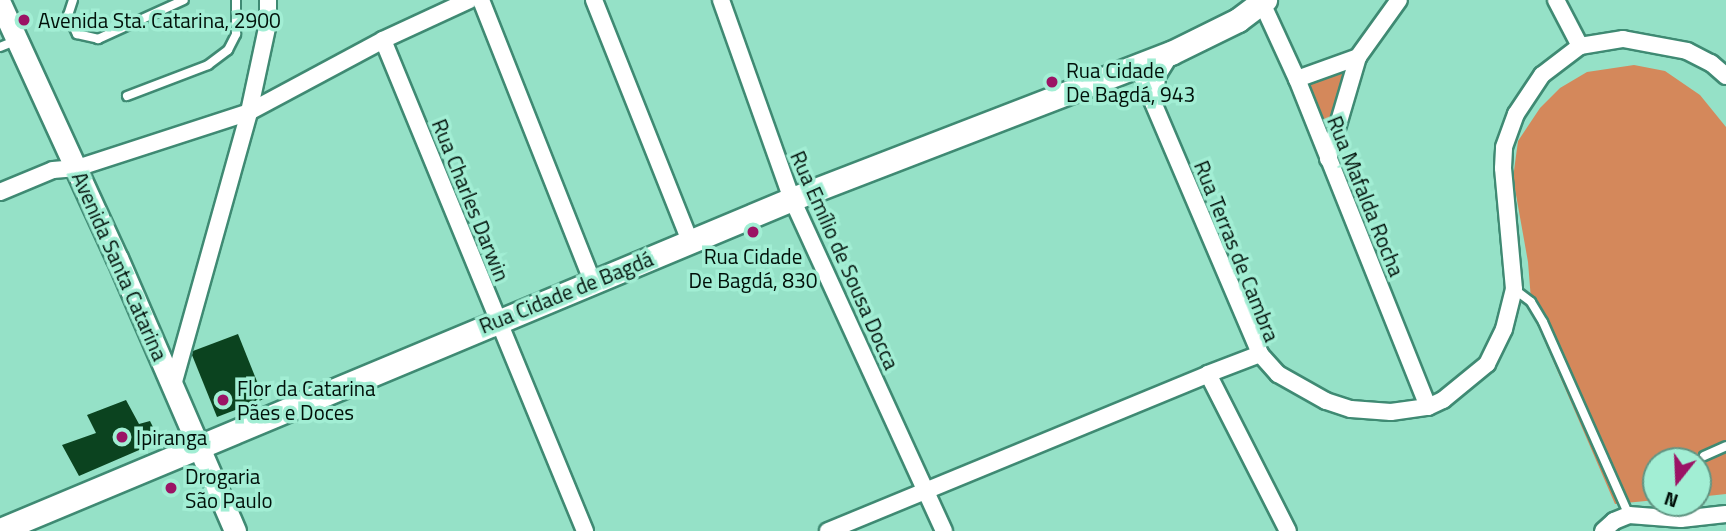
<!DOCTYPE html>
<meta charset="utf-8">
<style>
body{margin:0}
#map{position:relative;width:1726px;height:531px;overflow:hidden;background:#95e1c7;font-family:"Titillium Web",sans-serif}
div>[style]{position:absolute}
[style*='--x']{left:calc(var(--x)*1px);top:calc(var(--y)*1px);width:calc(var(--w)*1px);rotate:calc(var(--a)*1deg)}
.green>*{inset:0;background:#d4885b}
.building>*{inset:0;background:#0b431f}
.roads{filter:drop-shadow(2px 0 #3f8a73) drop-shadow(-2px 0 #3f8a73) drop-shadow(0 2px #3f8a73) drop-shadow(0 -2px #3f8a73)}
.service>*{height:8px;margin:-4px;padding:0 4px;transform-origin:4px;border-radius:4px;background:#fff}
.minor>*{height:16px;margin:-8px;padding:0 8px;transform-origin:8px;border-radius:8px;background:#fff}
.tertiary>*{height:21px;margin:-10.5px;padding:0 10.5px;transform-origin:10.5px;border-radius:10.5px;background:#fff}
.secondary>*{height:23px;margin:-11.5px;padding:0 11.5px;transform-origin:11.5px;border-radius:11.5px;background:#fff}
.dots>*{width:19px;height:19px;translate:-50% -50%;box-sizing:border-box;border:4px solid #a2eed4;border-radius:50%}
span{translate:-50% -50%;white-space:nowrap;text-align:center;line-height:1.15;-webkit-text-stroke:7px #a2eed4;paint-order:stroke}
.poi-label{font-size:21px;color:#001009}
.left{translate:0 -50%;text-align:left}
.street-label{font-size:21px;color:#001009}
.north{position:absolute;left:1642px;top:447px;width:70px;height:70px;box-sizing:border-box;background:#a2eed4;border:2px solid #619583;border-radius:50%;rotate:198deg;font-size:19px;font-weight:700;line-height:28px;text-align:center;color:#001009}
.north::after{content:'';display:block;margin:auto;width:24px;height:32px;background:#9b1365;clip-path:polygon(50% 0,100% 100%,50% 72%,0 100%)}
</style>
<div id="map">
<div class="green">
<i style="clip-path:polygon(1349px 63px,1335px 100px,1327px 141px,1303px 85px)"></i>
<i style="clip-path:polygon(1634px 65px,1665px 71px,1700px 95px,1726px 127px,1726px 494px,1698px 497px,1698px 461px,1656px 461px,1656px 500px,1615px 504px,1532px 312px,1528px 262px,1513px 178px,1518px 141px,1540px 108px,1560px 88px,1587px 72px)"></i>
</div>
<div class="building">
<i style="clip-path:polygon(238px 334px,264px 399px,217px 417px,192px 355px,193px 351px)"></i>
<i style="clip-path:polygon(126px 400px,139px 424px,150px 421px,160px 441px,79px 476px,62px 445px,96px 433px,87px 415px)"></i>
</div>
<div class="roads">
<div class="service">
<i style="--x:73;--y:0;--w:16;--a:108"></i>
<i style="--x:68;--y:15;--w:21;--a:65"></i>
<i style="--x:77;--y:34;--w:22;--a:13"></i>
<i style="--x:98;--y:39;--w:94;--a:-24.4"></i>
<i style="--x:0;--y:47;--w:18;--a:-22"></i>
<i style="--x:127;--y:96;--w:87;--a:-20.9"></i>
<i style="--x:208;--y:65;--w:25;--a:-37"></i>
<i style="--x:228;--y:50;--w:18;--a:-63"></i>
<i style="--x:236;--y:34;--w:34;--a:-90"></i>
<i style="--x:1514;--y:289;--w:21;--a:37"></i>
<i style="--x:1531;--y:302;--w:23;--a:59"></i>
<i style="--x:1543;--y:322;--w:211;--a:66"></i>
<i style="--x:1704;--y:456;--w:24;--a:-24"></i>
</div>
<div class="minor">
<i style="--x:481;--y:0;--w:302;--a:68.4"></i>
<i style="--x:594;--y:0;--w:259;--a:68.3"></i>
<i style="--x:721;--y:0;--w:211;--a:70.4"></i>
<i style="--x:792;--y:199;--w:365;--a:65.4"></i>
<i style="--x:1556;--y:0;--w:52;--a:62.4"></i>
<i style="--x:1262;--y:3;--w:84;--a:65.3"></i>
<i style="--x:1297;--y:79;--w:353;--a:68.2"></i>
<i style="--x:383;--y:40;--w:531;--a:67.64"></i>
<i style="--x:1137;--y:65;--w:314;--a:66.9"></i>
<i style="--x:1260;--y:354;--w:56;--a:159"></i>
<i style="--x:1208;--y:374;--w:176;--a:63"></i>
<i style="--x:1297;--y:79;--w:65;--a:-19.8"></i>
<i style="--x:1155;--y:104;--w:28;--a:-86"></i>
<i style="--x:1157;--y:76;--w:26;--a:-58"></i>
<i style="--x:1328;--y:159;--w:106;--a:-73.6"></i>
<i style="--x:1358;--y:57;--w:70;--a:-54.3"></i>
<i style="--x:0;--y:192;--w:57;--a:-22.5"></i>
<i style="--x:53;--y:170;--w:24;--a:-5"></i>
<i style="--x:77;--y:168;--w:181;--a:-18"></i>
<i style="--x:249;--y:112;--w:152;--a:-28.2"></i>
<i style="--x:383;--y:40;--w:95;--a:-24.9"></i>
<i style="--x:1260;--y:354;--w:27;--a:48"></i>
<i style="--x:1278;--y:374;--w:55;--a:29.4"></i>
<i style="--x:1326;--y:401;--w:26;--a:18"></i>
<i style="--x:1351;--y:409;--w:40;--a:4.3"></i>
<i style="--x:1391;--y:412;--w:37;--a:-8"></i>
<i style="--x:1428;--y:407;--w:17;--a:-25"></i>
<i style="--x:1443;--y:400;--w:57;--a:-39.3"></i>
<i style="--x:1487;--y:364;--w:39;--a:-64"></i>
<i style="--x:1504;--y:329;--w:41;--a:-76"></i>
<i style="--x:1514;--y:289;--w:121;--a:-95.2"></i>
<i style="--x:1503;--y:168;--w:21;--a:-87"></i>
<i style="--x:1504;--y:147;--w:35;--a:-70"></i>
<i style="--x:1516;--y:114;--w:47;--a:-56.3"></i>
<i style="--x:1542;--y:75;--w:48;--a:-37.3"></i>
<i style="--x:1580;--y:46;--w:44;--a:-9.2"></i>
<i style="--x:1623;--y:39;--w:65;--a:10.6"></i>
<i style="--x:1687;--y:51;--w:27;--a:27"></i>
<i style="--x:1711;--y:63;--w:20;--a:41"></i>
<i style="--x:173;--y:385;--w:283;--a:-74.4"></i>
<i style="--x:249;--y:112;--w:91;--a:-77.9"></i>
<i style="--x:268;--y:23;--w:23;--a:-90"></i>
<i style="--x:828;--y:531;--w:411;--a:-22.4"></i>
<i style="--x:1603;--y:531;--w:15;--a:-42"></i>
<i style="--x:1614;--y:521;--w:16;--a:-22"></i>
<i style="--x:1629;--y:515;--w:52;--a:4.4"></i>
<i style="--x:1681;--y:519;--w:45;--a:-6.3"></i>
</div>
<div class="tertiary">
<i style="--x:0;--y:3;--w:281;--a:65.4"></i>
<i style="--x:117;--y:258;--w:297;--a:66.6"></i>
</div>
<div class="secondary">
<i style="--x:0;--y:530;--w:858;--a:-22.68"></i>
<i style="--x:792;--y:199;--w:406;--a:-21.1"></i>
<i style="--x:1171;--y:53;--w:75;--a:-26.2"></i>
<i style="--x:1238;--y:20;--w:34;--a:-37"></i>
</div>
</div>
<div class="dots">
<i style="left:24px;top:20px;background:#9b1365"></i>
<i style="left:1052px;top:82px;background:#9b1365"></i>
<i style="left:753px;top:232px;background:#9b1365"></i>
<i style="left:223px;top:400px;background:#9b1365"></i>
<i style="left:122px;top:437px;background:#9b1365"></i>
<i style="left:171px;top:488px;background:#9b1365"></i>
</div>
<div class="poi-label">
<span class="left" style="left:38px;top:20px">Avenida Sta. Catarina, 2900</span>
<span class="left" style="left:1066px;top:82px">Rua Cidade<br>De Bagdá, 943</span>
<span style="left:753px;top:268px">Rua Cidade<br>De Bagdá, 830</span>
<span class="left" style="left:237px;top:400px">Flor da Catarina<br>Pães e Doces</span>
<span class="left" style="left:136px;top:437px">Ipiranga</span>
<span class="left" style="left:185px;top:488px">Drogaria<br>São Paulo</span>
</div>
<div class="street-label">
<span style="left:1366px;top:196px;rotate:68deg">Rua Mafalda Rocha</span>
<span style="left:471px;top:200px;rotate:68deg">Rua Charles Darwin</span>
<span style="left:1237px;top:251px;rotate:68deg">Rua Terras de Cambra</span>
<span style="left:845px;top:260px;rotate:66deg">Rua Emílio de Sousa Docca</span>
<span style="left:120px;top:266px;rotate:66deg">Avenida Santa Catarina</span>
<span style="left:566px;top:292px;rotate:-22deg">Rua Cidade de Bagdá</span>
</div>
<div class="north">N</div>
</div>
